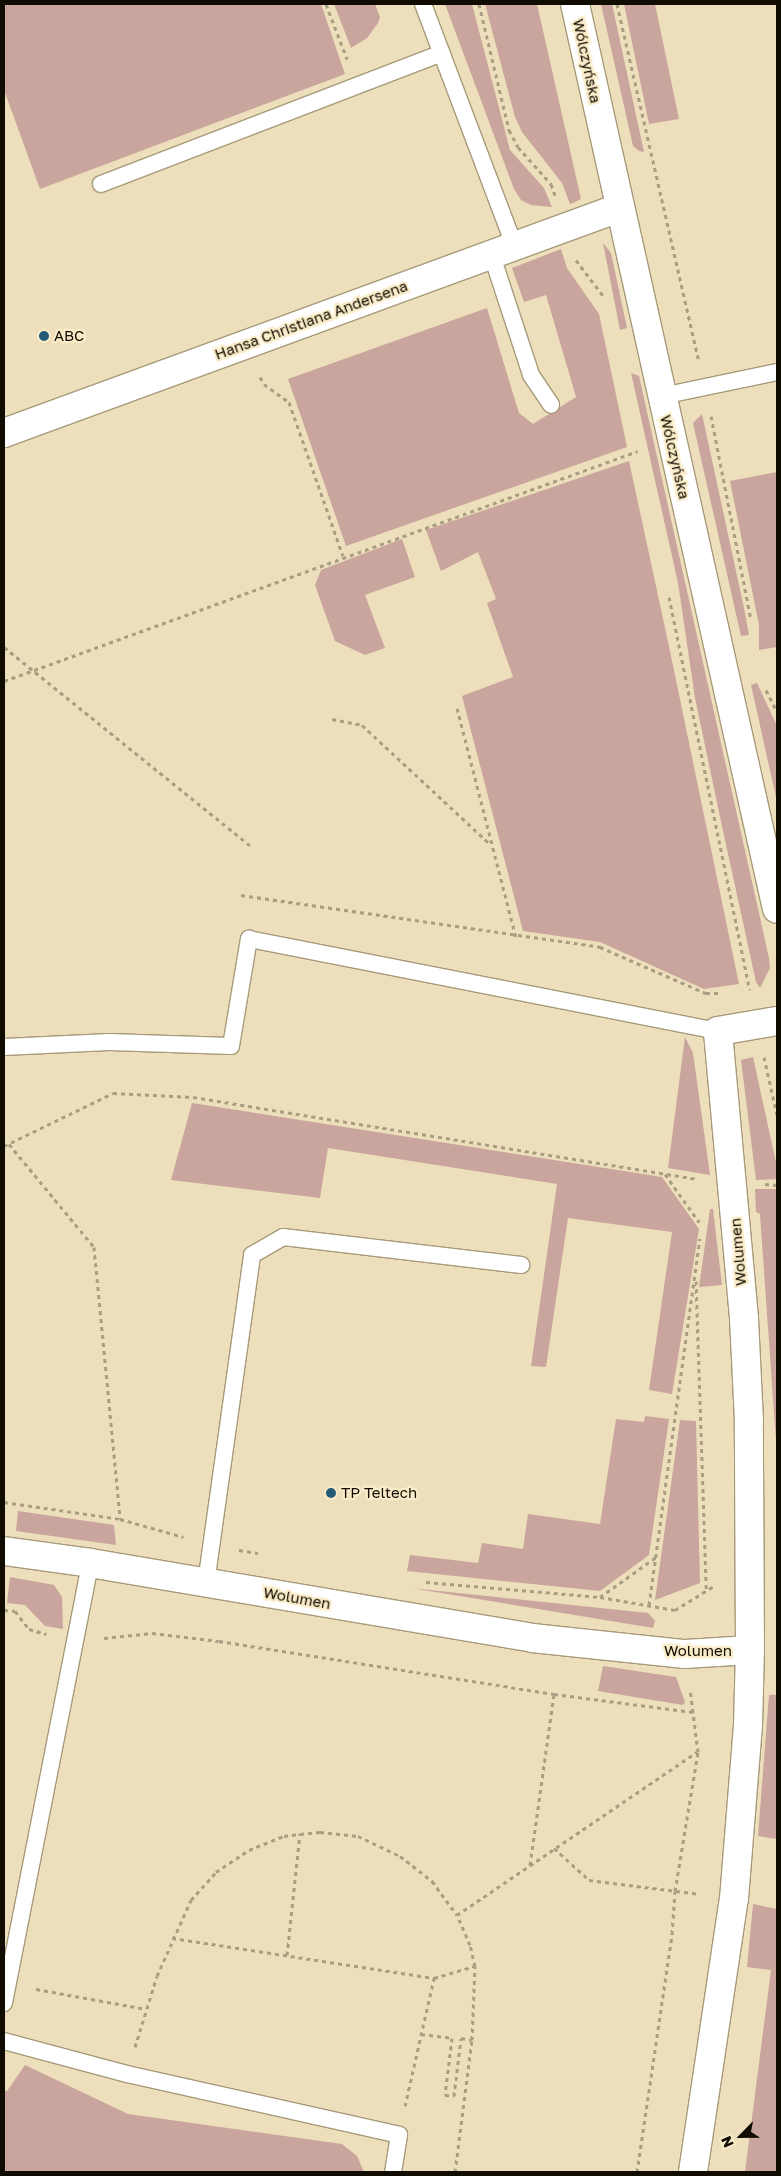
<!DOCTYPE html>
<meta charset="utf-8">
<style>
body{margin:0}
#map{position:relative;width:781px;height:2176px;overflow:hidden;background:#eddfbb;font-family:"Golos Text",sans-serif}
div>[style]{position:absolute}
[style*='--x']{left:calc(var(--x)*1px);top:calc(var(--y)*1px);width:calc(var(--w)*1px);rotate:calc(var(--a)*1deg)}
.green>*{inset:0;background:#c9a59d}
.path>*{height:3px;margin-top:-1.5px;transform-origin:0;background:repeating-linear-gradient(90deg,#a99e82 0 4px,transparent 0 8px)}
.roads{filter:drop-shadow(1px 0 #a79a79) drop-shadow(-1px 0 #a79a79) drop-shadow(0 1px #a79a79) drop-shadow(0 -1px #a79a79)}
.service>*{height:16px;margin:-8px;padding:0 8px;transform-origin:8px;border-radius:8px;background:#fff}
.minor>*{height:28px;margin:-14px;padding:0 14px;transform-origin:14px;border-radius:14px;background:#fff}
.secondary>*{height:28px;margin:-14px;padding:0 14px;transform-origin:14px;border-radius:14px;background:#fff}
.dots>*{width:14px;height:14px;translate:-50% -50%;box-sizing:border-box;border:2px solid #faecc8;border-radius:50%}
span{translate:-50% -50%;white-space:nowrap;text-align:center;line-height:1.15;-webkit-text-stroke:4.5px #faecc8;paint-order:stroke}
.street-label{font-size:15px;color:#110c02}
.poi-label{font-size:15px;color:#110c02}
.left{translate:0 -50%;text-align:left}
.frame{position:absolute;inset:0;border:5px solid #110c02;pointer-events:none}
.north{position:absolute;left:716px;top:2111px;width:50px;height:50px;-webkit-text-stroke:4px #faecc8;paint-order:stroke;rotate:247deg;font-size:14px;font-weight:700;line-height:20px;text-align:center;color:#110c02}
.north::after{content:'';display:block;margin:auto;width:18px;height:22px;background:#110c02;clip-path:polygon(50% 0,100% 100%,50% 72%,0 100%)}
</style>
<div id="map">
<div class="green">
<i style="clip-path:polygon(4px 4px,321px 4px,345px 74px,40px 189px,4px 90px)"></i>
<i style="clip-path:polygon(334px 4px,375px 4px,380px 17px,378px 23px,367px 38px,351px 48px)"></i>
<i style="clip-path:polygon(445px 4px,472px 4px,510px 150px,544px 188px,552px 207px,531px 205px,521px 200px,514px 189px)"></i>
<i style="clip-path:polygon(485px 4px,537px 4px,581px 199px,575px 202px,570px 204px,562px 183px,522px 132px,515px 117px)"></i>
<i style="clip-path:polygon(601px 4px,612px 4px,644px 152px,639px 151px,633px 146px)"></i>
<i style="clip-path:polygon(624px 4px,655px 4px,679px 119px,649px 124px)"></i>
<i style="clip-path:polygon(603px 243px,611px 253px,627px 328px,620px 330px)"></i>
<i style="clip-path:polygon(561px 249px,567px 268px,599px 314px,627px 447px,346px 546px,288px 379px,487px 308px,519px 413px,533px 424px,576px 397px,546px 295px,524px 302px,512px 268px)"></i>
<i style="clip-path:polygon(631px 373px,639px 376px,769px 958px,770px 968px,760px 988px,756px 982px,720px 817px,695px 698px,678px 583px)"></i>
<i style="clip-path:polygon(702px 414px,744px 608px,749px 635px,741px 636px,693px 423px)"></i>
<i style="clip-path:polygon(629px 461px,670px 651px,739px 984px,704px 989px,600px 942px,523px 931px,462px 696px,513px 677px,487px 603px,496px 599px,478px 552px,441px 571px,426px 530px)"></i>
<i style="clip-path:polygon(777px 472px,777px 647px,759px 650px,759px 625px,730px 481px)"></i>
<i style="clip-path:polygon(402px 539px,415px 577px,365px 595px,385px 648px,365px 655px,335px 641px,315px 585px,321px 570px)"></i>
<i style="clip-path:polygon(757px 683px,777px 726px,777px 802px,751px 685px)"></i>
<i style="clip-path:polygon(685px 1037px,693px 1053px,710px 1175px,668px 1168px)"></i>
<i style="clip-path:polygon(753px 1057px,777px 1167px,777px 1179px,756px 1180px,741px 1060px)"></i>
<i style="clip-path:polygon(192px 1103px,662px 1177px,699px 1229px,672px 1394px,649px 1390px,672px 1232px,568px 1218px,546px 1367px,531px 1366px,557px 1184px,328px 1148px,320px 1198px,171px 1180px)"></i>
<i style="clip-path:polygon(755px 1189px,777px 1189px,777px 1456px,760px 1214px,756px 1212px)"></i>
<i style="clip-path:polygon(710px 1209px,713px 1209px,722px 1285px,699px 1287px)"></i>
<i style="clip-path:polygon(645px 1416px,669px 1419px,649px 1555px,600px 1591px,407px 1571px,410px 1555px,478px 1563px,482px 1543px,523px 1549px,528px 1514px,600px 1524px,616px 1419px,644px 1422px)"></i>
<i style="clip-path:polygon(680px 1420px,696px 1421px,700px 1583px,655px 1600px)"></i>
<i style="clip-path:polygon(18px 1511px,114px 1525px,116px 1545px,16px 1531px)"></i>
<i style="clip-path:polygon(10px 1577px,54px 1585px,62px 1597px,63px 1629px,45px 1626px,25px 1605px,7px 1603px)"></i>
<i style="clip-path:polygon(411px 1588px,648px 1613px,655px 1621px,653px 1628px)"></i>
<i style="clip-path:polygon(603px 1666px,676px 1677px,685px 1702px,683px 1705px,598px 1691px)"></i>
<i style="clip-path:polygon(769px 1695px,777px 1695px,777px 1839px,758px 1836px)"></i>
<i style="clip-path:polygon(753px 1904px,777px 1909px,777px 2172px,745px 2172px,771px 1970px,747px 1967px)"></i>
<i style="clip-path:polygon(25px 2065px,128px 2114px,342px 2144px,357px 2156px,364px 2172px,4px 2172px,4px 2090px,7px 2091px)"></i>
</div>
<div class="path">
<i style="--x:326;--y:4;--w:59;--a:69.1"></i>
<i style="--x:479;--y:4;--w:130;--a:76.6"></i>
<i style="--x:509;--y:130;--w:19;--a:62"></i>
<i style="--x:518;--y:147;--w:50;--a:48.3"></i>
<i style="--x:551;--y:184;--w:12;--a:70"></i>
<i style="--x:617;--y:4;--w:364;--a:77.1"></i>
<i style="--x:576;--y:260;--w:46;--a:52.9"></i>
<i style="--x:260;--y:377;--w:8;--a:60"></i>
<i style="--x:264;--y:384;--w:31;--a:36"></i>
<i style="--x:289;--y:402;--w:163;--a:70.7"></i>
<i style="--x:711;--y:416;--w:207;--a:78.9"></i>
<i style="--x:669;--y:597;--w:401;--a:78.4"></i>
<i style="--x:4;--y:647;--w:320;--a:38.9"></i>
<i style="--x:4;--y:681;--w:674;--a:-19.94"></i>
<i style="--x:766;--y:690;--w:25;--a:63"></i>
<i style="--x:457;--y:708;--w:236;--a:75.6"></i>
<i style="--x:332;--y:719;--w:31;--a:11"></i>
<i style="--x:362;--y:725;--w:176;--a:42.9"></i>
<i style="--x:241;--y:895;--w:363;--a:8.2"></i>
<i style="--x:600;--y:947;--w:116;--a:23.5"></i>
<i style="--x:706;--y:993;--w:13;--a:0"></i>
<i style="--x:764;--y:1057;--w:59;--a:77.4"></i>
<i style="--x:9;--y:1144;--w:134;--a:50.5"></i>
<i style="--x:94;--y:1247;--w:273;--a:84.5"></i>
<i style="--x:4;--y:1146;--w:121;--a:-25.9"></i>
<i style="--x:113;--y:1093;--w:80;--a:2.9"></i>
<i style="--x:193;--y:1097;--w:511;--a:9.24"></i>
<i style="--x:665;--y:1174;--w:59;--a:54.7"></i>
<i style="--x:765;--y:1184;--w:12;--a:5"></i>
<i style="--x:696;--y:1281;--w:309;--a:88.1"></i>
<i style="--x:4;--y:1502;--w:117;--a:8.3"></i>
<i style="--x:120;--y:1519;--w:66;--a:15.7"></i>
<i style="--x:239;--y:1550;--w:19;--a:9"></i>
<i style="--x:426;--y:1582;--w:175;--a:4.9"></i>
<i style="--x:600;--y:1597;--w:76;--a:9.8"></i>
<i style="--x:675;--y:1610;--w:46;--a:-31.6"></i>
<i style="--x:600;--y:1597;--w:69;--a:-35.5"></i>
<i style="--x:649;--y:1605;--w:370;--a:-82.1"></i>
<i style="--x:4;--y:1610;--w:11;--a:5"></i>
<i style="--x:15;--y:1611;--w:23;--a:52"></i>
<i style="--x:29;--y:1629;--w:18;--a:16"></i>
<i style="--x:104;--y:1638;--w:48;--a:-5.9"></i>
<i style="--x:152;--y:1633;--w:67;--a:6.8"></i>
<i style="--x:219;--y:1641;--w:339;--a:9"></i>
<i style="--x:554;--y:1848;--w:47;--a:42.4"></i>
<i style="--x:589;--y:1880;--w:112;--a:7.2"></i>
<i style="--x:530;--y:1865;--w:173;--a:-82"></i>
<i style="--x:554;--y:1694;--w:140;--a:7.4"></i>
<i style="--x:172;--y:1938;--w:265;--a:8.7"></i>
<i style="--x:434;--y:1978;--w:43;--a:-16.3"></i>
<i style="--x:287;--y:1955;--w:122;--a:-83.9"></i>
<i style="--x:36;--y:1989;--w:112;--a:10.3"></i>
<i style="--x:421;--y:2034;--w:31;--a:7"></i>
<i style="--x:452;--y:2038;--w:57;--a:97"></i>
<i style="--x:445;--y:2095;--w:9;--a:6"></i>
<i style="--x:454;--y:2096;--w:58;--a:-83.1"></i>
<i style="--x:461;--y:2038;--w:11;--a:10"></i>
<i style="--x:135;--y:2047;--w:74;--a:-72.8"></i>
<i style="--x:157;--y:1976;--w:83;--a:-65.9"></i>
<i style="--x:191;--y:1900;--w:38;--a:-48"></i>
<i style="--x:216;--y:1872;--w:40;--a:-34"></i>
<i style="--x:249;--y:1850;--w:38;--a:-22"></i>
<i style="--x:284;--y:1836;--w:16;--a:-7"></i>
<i style="--x:300;--y:1834;--w:20;--a:-6"></i>
<i style="--x:320;--y:1832;--w:38;--a:6"></i>
<i style="--x:358;--y:1836;--w:47;--a:25.5"></i>
<i style="--x:400;--y:1856;--w:41;--a:38"></i>
<i style="--x:432;--y:1881;--w:42;--a:53.7"></i>
<i style="--x:405;--y:2106;--w:131;--a:-77.2"></i>
<i style="--x:455;--y:2172;--w:133;--a:-82.7"></i>
<i style="--x:472;--y:2040;--w:74;--a:-87.7"></i>
<i style="--x:475;--y:1966;--w:22;--a:-103"></i>
<i style="--x:470;--y:1945;--w:33;--a:-113"></i>
<i style="--x:457;--y:1915;--w:290;--a:-34.2"></i>
<i style="--x:637;--y:2172;--w:241;--a:-81.6"></i>
<i style="--x:672;--y:1934;--w:43;--a:-86"></i>
<i style="--x:675;--y:1891;--w:141;--a:-80.6"></i>
<i style="--x:698;--y:1752;--w:64;--a:-97.2"></i>
</div>
<div class="roads">
<div class="service">
<i style="--x:423;--y:4;--w:258;--a:69.3"></i>
<i style="--x:101;--y:184;--w:365;--a:-21"></i>
<i style="--x:491;--y:253;--w:128;--a:71.8"></i>
<i style="--x:531;--y:375;--w:36;--a:56"></i>
<i style="--x:662;--y:396;--w:117;--a:-11.8"></i>
<i style="--x:4;--y:1047;--w:105;--a:-2.7"></i>
<i style="--x:109;--y:1042;--w:122;--a:1.9"></i>
<i style="--x:231;--y:1046;--w:109;--a:-80.5"></i>
<i style="--x:249;--y:939;--w:478;--a:11.1"></i>
<i style="--x:206;--y:1583;--w:331;--a:-82"></i>
<i style="--x:252;--y:1255;--w:36;--a:-30"></i>
<i style="--x:283;--y:1237;--w:240;--a:6.7"></i>
<i style="--x:4;--y:2003;--w:448;--a:-78.9"></i>
<i style="--x:4;--y:2041;--w:127;--a:15"></i>
<i style="--x:127;--y:2074;--w:279;--a:12.6"></i>
<i style="--x:399;--y:2135;--w:37;--a:99"></i>
</div>
<div class="minor">
<i style="--x:4;--y:433;--w:655;--a:-20.1"></i>
<i style="--x:4;--y:1551;--w:87;--a:7.9"></i>
<i style="--x:90;--y:1563;--w:448;--a:9.6"></i>
<i style="--x:532;--y:1638;--w:154;--a:6"></i>
<i style="--x:685;--y:1654;--w:65;--a:-3.5"></i>
<i style="--x:693;--y:2172;--w:276;--a:-81.5"></i>
<i style="--x:734;--y:1899;--w:175;--a:-85.4"></i>
<i style="--x:748;--y:1725;--w:75;--a:-88.5"></i>
<i style="--x:750;--y:1650;--w:229;--a:-90.3"></i>
<i style="--x:749;--y:1421;--w:103;--a:-92.8"></i>
<i style="--x:744;--y:1318;--w:288;--a:-95.2"></i>
<i style="--x:718;--y:1031;--w:60;--a:-9.6"></i>
</div>
<div class="secondary">
<i style="--x:575;--y:4;--w:927;--a:77.42"></i>
</div>
</div>
<div class="dots">
<i style="left:44px;top:336px;background:#245c76"></i>
<i style="left:331px;top:1493px;background:#245c76"></i>
</div>
<div class="street-label">
<span style="left:587px;top:61px;rotate:78deg">Wólczyńska</span>
<span style="left:311px;top:320px;rotate:-20deg">Hansa Christiana Andersena</span>
<span style="left:675px;top:457px;rotate:77deg">Wólczyńska</span>
<span style="left:738px;top:1252px;rotate:-95deg">Wolumen</span>
<span style="left:297px;top:1598px;rotate:10deg">Wolumen</span>
<span style="left:698px;top:1651px">Wolumen</span>
</div>
<div class="poi-label">
<span class="left" style="left:54px;top:336px">ABC</span>
<span class="left" style="left:341px;top:1493px">TP Teltech</span>
</div>
<div class="frame"></div>
<div class="north">N</div>
</div>
